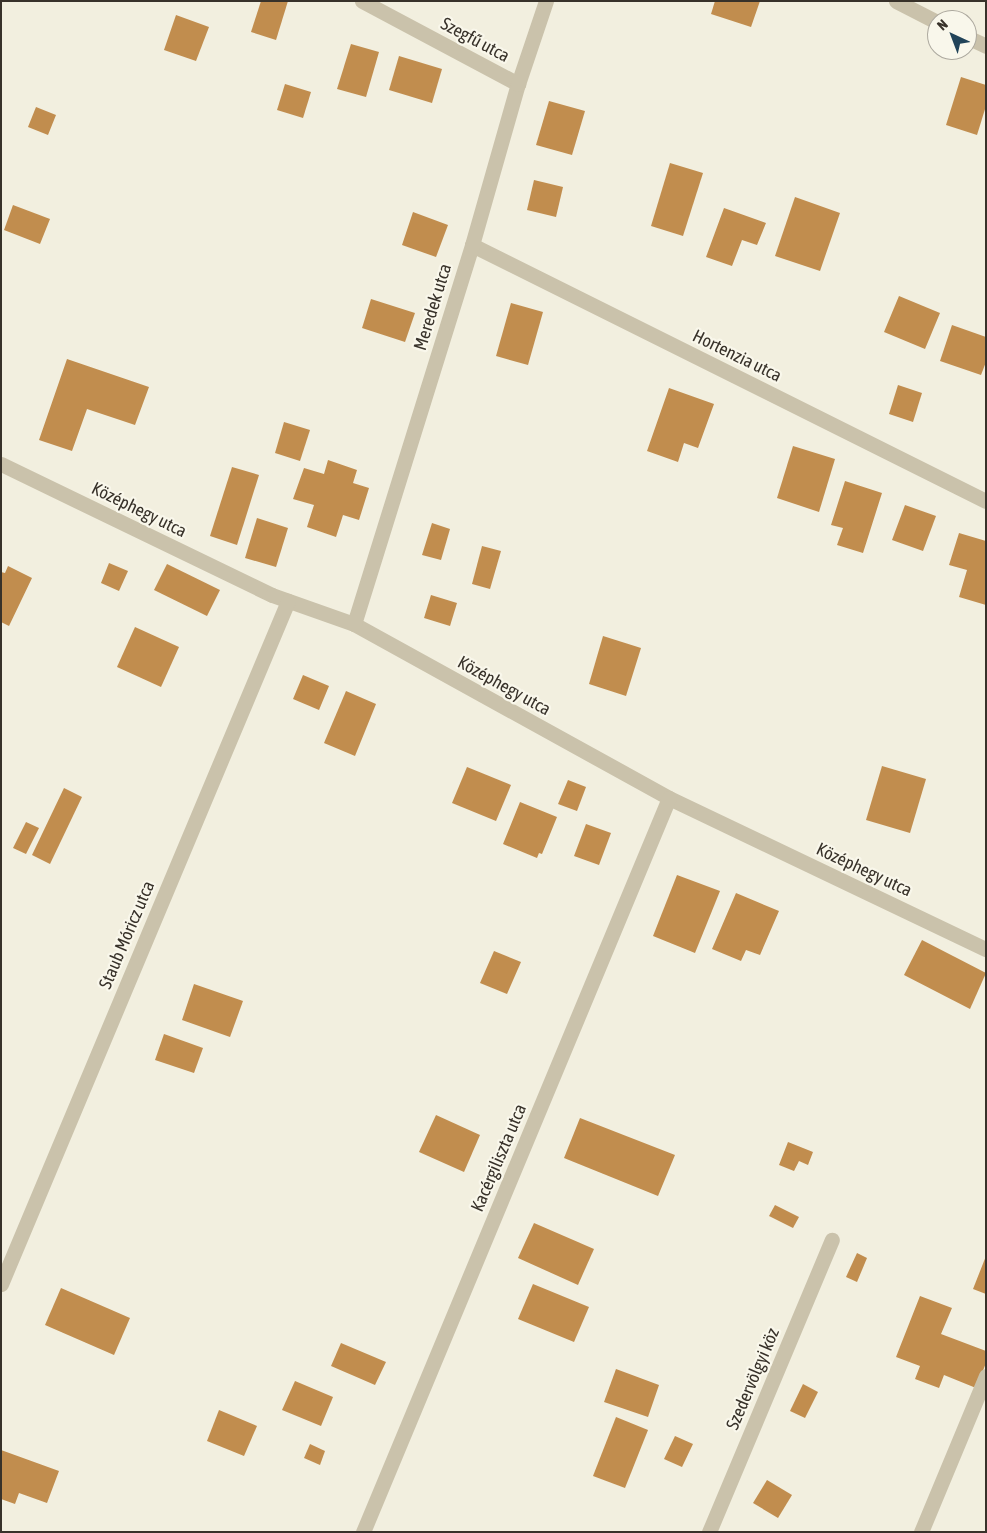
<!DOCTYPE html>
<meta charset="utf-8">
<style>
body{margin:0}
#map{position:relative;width:987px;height:1533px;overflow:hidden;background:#f2efdf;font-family:"Asap Condensed",sans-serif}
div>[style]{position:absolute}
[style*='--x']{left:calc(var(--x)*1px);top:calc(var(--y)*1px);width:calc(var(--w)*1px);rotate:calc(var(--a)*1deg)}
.building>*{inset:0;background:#c18d4e}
.minor>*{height:15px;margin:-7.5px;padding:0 7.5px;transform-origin:7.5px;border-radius:7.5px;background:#cac2ab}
span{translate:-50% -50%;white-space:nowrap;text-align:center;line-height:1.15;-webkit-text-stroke:4.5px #f9f7eb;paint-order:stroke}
.street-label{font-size:18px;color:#38322a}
.frame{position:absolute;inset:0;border:2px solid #38322a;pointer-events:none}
.north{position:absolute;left:927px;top:10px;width:50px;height:50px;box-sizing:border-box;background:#f9f7eb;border:1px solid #aca89e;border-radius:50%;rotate:317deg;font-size:14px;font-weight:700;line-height:20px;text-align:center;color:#38322a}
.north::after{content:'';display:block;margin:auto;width:18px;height:22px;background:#214358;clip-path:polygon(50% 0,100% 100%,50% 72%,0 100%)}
</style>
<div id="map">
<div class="building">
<i style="clip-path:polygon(261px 1px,288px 1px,276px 40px,251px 32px)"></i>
<i style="clip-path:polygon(715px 1px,760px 1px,751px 27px,711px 14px)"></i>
<i style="clip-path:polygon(176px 15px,209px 27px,196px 61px,164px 50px)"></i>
<i style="clip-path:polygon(351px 44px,379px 52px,366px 97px,337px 89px)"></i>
<i style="clip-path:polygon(399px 56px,442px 69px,432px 103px,389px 90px)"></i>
<i style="clip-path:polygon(961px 77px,986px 85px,986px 106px,977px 135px,946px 125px)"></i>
<i style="clip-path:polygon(285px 84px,311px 92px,303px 118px,277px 110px)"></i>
<i style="clip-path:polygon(549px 101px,585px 111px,572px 155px,536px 145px)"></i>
<i style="clip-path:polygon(36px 107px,56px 115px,48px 135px,28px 127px)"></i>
<i style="clip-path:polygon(670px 163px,703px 173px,683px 236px,651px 226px)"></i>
<i style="clip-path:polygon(534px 180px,563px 187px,556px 217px,527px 210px)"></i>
<i style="clip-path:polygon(795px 197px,840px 213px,820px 271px,775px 256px)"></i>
<i style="clip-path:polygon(13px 205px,50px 219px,40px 244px,4px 230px)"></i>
<i style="clip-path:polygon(724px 208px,766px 223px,757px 245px,742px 240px,732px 266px,706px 257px)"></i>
<i style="clip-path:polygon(413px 212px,448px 225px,436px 257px,402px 245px)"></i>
<i style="clip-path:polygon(899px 296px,940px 313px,925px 349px,884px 332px)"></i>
<i style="clip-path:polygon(371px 299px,415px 313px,405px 342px,362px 328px)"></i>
<i style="clip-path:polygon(511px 303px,543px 312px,528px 365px,496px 356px)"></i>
<i style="clip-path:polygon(952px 325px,986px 337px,986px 362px,981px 375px,940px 361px)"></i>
<i style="clip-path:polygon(67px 359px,149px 387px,135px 425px,87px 409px,72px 451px,39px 440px)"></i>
<i style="clip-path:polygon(898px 385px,922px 393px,913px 422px,889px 414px)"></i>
<i style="clip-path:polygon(669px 388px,714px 404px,698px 448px,684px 443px,678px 462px,647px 451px)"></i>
<i style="clip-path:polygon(284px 422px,310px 430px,300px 461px,275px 453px)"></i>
<i style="clip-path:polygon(793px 446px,835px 459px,819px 512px,777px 498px)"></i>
<i style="clip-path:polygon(328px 460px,357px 470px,353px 483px,369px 488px,359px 520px,343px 515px,336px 537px,307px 527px,314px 505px,293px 499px,304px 468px,324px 474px)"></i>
<i style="clip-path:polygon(232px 467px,259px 475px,237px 545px,210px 536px)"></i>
<i style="clip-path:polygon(845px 481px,882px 493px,863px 553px,837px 545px,843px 528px,831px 525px)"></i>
<i style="clip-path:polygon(905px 505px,936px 516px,923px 551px,892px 540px)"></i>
<i style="clip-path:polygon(257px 518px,288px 528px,276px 567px,245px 558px)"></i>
<i style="clip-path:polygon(432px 523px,450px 529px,441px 560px,422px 555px)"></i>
<i style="clip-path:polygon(959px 533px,986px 541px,986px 605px,959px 597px,967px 570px,949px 565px)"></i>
<i style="clip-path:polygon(482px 546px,501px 551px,490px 589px,472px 584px)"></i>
<i style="clip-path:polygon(109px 563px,128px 571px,119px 591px,101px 583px)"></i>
<i style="clip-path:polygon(167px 564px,220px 590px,207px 616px,154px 590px)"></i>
<i style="clip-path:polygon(8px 566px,32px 578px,9px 626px,1px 622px,1px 572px,5px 573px)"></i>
<i style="clip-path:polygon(431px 595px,457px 603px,450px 626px,424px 618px)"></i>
<i style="clip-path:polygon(135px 627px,179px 647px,161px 687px,117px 667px)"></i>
<i style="clip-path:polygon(603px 636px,641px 648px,626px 696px,589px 684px)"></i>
<i style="clip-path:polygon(303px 675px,329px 686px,319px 710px,293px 699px)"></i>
<i style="clip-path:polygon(346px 691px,376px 704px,355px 756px,324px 743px)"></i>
<i style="clip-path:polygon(882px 766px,926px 779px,910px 833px,866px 820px)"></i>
<i style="clip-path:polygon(467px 767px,511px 785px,496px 821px,452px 803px)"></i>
<i style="clip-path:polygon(568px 780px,586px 787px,577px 811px,558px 804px)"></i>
<i style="clip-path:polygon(64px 788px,82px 797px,50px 864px,32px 855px)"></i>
<i style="clip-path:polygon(520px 802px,557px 817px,542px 854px,539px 853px,537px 858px,503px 844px)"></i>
<i style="clip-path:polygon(26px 822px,39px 828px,26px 854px,13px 848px)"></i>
<i style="clip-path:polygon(586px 824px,611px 833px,599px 865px,574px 856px)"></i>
<i style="clip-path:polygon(677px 875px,720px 891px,695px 953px,653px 936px)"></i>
<i style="clip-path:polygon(736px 893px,779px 911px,760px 955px,746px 950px,741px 961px,712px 949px)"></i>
<i style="clip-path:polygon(922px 940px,986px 973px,970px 1009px,904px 975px)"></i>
<i style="clip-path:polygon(494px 951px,521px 962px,507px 994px,480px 983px)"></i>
<i style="clip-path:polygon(194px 984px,243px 1001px,230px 1037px,182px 1020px)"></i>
<i style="clip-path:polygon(164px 1034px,203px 1048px,194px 1073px,155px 1060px)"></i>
<i style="clip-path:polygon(436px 1115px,480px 1135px,464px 1172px,419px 1152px)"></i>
<i style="clip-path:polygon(580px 1118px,675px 1155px,658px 1196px,564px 1158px)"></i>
<i style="clip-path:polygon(788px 1142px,813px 1152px,808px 1165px,799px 1161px,794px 1171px,779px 1165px)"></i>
<i style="clip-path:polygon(775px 1205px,799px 1217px,793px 1228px,769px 1216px)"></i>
<i style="clip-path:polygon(534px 1223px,594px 1249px,578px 1285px,518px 1258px)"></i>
<i style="clip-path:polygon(857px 1253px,867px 1258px,857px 1282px,846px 1277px)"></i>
<i style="clip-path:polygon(986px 1256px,986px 1294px,973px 1289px)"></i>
<i style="clip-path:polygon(533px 1284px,589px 1307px,574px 1342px,518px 1319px)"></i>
<i style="clip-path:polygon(61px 1288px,130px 1318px,114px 1355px,45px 1325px)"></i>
<i style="clip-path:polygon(920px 1296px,952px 1308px,941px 1334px,986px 1351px,986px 1363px,976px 1388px,944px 1375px,939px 1388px,915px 1379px,920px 1366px,896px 1357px)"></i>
<i style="clip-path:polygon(341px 1343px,386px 1362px,375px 1385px,331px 1366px)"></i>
<i style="clip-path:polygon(616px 1369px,659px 1385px,648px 1417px,604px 1402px)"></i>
<i style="clip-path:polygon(295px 1381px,333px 1397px,321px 1426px,282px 1410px)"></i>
<i style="clip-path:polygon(803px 1384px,818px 1392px,805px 1418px,790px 1411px)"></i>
<i style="clip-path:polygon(219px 1410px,257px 1426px,244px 1456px,207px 1441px)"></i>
<i style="clip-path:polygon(616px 1417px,648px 1430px,625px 1488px,593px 1476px)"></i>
<i style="clip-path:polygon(675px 1436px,693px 1444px,682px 1467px,664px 1459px)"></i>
<i style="clip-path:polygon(310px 1444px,325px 1451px,320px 1465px,304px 1458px)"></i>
<i style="clip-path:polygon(1px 1450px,59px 1471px,47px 1503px,19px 1493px,15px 1504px,1px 1499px)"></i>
<i style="clip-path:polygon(767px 1480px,792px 1495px,778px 1518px,753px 1503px)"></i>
</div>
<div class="minor">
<i style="--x:362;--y:1;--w:177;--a:28"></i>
<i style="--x:896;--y:1;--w:46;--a:27.1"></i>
<i style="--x:967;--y:37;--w:21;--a:25"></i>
<i style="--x:472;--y:245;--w:574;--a:26.48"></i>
<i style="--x:1;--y:464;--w:301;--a:25.8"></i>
<i style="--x:272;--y:595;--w:87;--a:19.5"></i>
<i style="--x:354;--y:624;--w:360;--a:28.9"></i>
<i style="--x:669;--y:798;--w:351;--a:25.5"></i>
<i style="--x:354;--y:624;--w:397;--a:-72.7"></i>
<i style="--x:472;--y:245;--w:167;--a:-74.1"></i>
<i style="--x:518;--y:84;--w:88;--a:-71.4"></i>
<i style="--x:1;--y:1284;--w:741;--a:-67.21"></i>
<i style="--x:363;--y:1532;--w:795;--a:-67.37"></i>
<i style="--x:709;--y:1532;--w:317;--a:-67.2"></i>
<i style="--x:921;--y:1532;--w:169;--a:-67.4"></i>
</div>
<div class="street-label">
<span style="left:475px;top:40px;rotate:28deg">Szegfű utca</span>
<span style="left:433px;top:307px;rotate:-73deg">Meredek utca</span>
<span style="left:737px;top:356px;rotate:26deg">Hortenzia utca</span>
<span style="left:139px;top:510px;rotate:26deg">Középhegy utca</span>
<span style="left:504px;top:686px;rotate:29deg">Középhegy utca</span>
<span style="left:864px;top:870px;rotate:25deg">Középhegy utca</span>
<span style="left:127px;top:935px;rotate:-67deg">Staub Móricz utca</span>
<span style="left:499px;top:1158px;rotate:-67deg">Kacérgiliszta utca</span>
<span style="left:753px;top:1379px;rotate:-67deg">Szedervölgyi köz</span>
</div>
<div class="frame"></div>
<div class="north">N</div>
</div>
